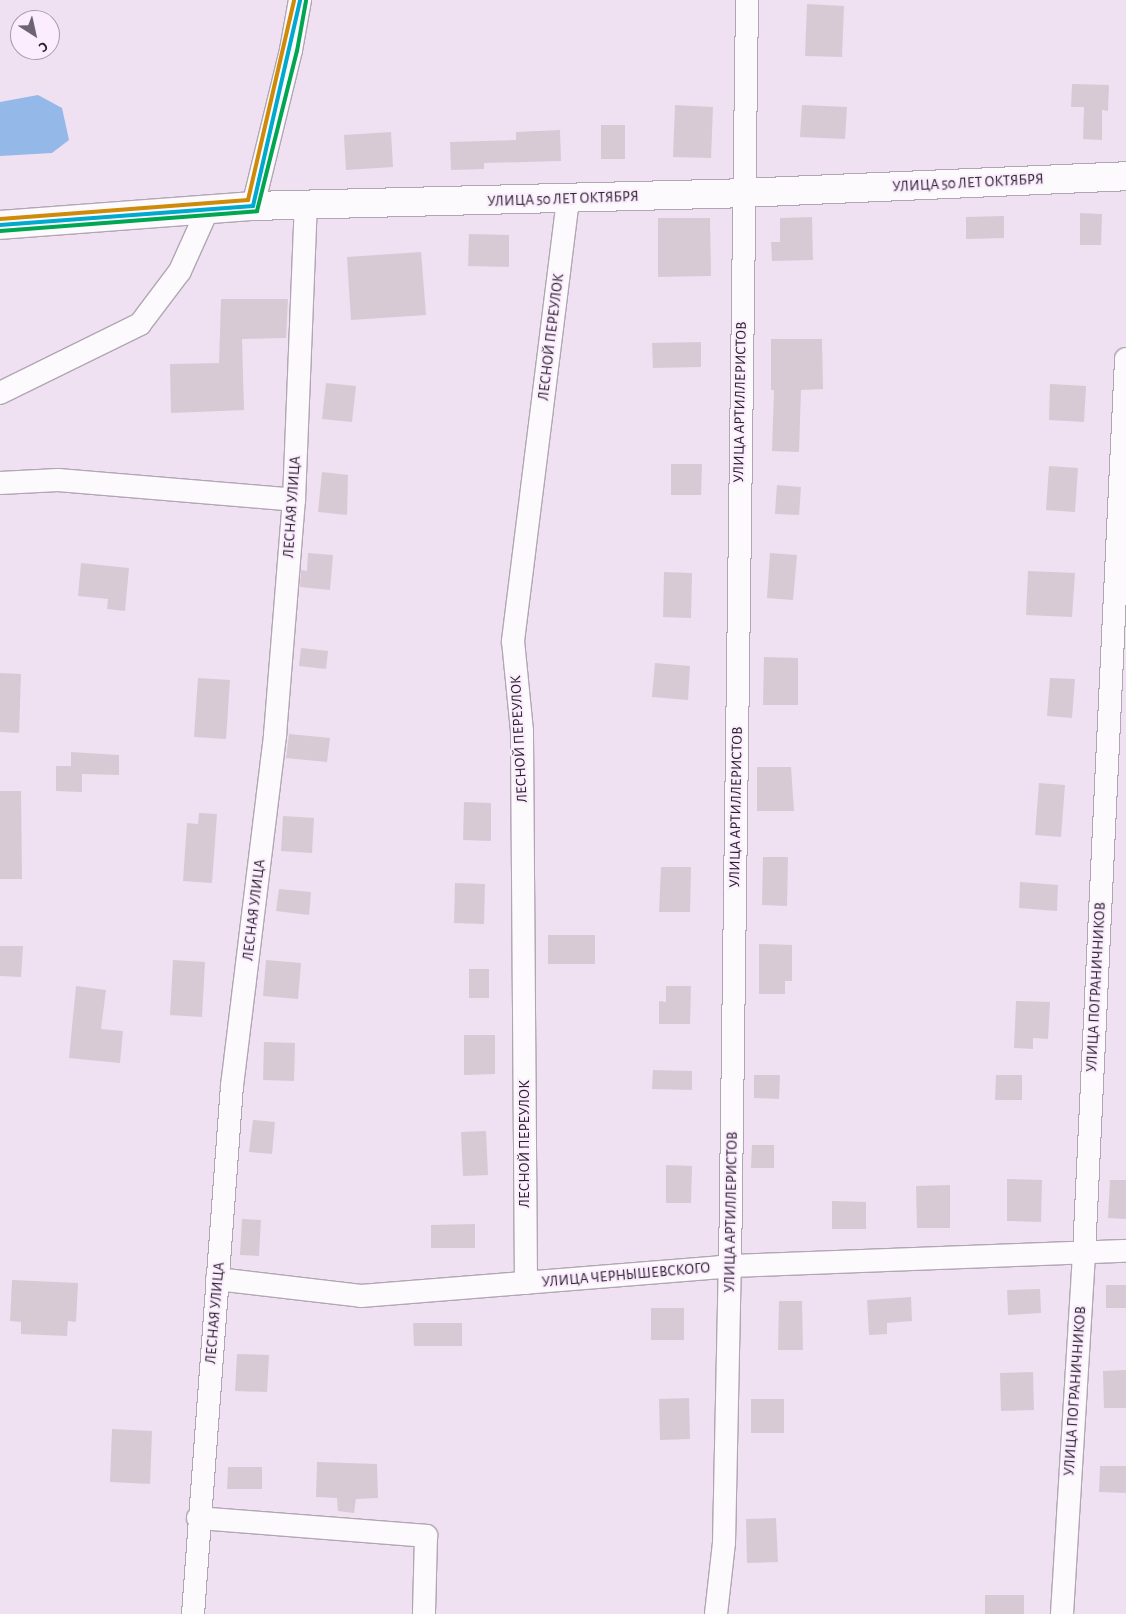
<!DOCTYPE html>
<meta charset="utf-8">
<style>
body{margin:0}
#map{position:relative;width:1126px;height:1614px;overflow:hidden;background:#efe1f2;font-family:"Alegreya Sans",sans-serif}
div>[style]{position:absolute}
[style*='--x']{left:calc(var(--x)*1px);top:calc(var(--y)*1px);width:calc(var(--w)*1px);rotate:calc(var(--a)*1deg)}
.water>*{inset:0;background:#94b8e7}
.building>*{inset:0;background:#d7cad5}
.roads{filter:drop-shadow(1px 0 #b1a6b3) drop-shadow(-1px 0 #b1a6b3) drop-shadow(0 1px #b1a6b3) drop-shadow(0 -1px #b1a6b3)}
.minor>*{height:22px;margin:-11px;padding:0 11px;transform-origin:11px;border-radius:11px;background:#fdfafd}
.tertiary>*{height:28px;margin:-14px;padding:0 14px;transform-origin:14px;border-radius:14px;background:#fdfafd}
.bus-1>*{height:4px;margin:-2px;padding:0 2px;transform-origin:2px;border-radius:2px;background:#00a9ce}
.bus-2>*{height:4px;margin:-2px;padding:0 2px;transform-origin:2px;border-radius:2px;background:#00a651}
.bus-3>*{height:4px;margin:-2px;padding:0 2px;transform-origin:2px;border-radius:2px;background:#ce8b09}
span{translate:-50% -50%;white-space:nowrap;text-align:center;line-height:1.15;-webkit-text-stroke:4px #fbecfe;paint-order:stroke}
.street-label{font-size:15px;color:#29202b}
.north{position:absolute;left:10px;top:10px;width:50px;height:50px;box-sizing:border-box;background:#fbecfe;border:1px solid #a79aaa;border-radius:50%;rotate:145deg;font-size:14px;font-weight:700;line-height:20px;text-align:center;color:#29202b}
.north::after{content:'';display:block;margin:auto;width:18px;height:22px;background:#6e6471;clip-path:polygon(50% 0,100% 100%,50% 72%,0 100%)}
</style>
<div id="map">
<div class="water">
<i style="clip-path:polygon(38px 95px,62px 108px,69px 140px,52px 153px,0 156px,0 102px)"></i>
</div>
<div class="building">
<i style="clip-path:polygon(807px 4px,844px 6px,842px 57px,805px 56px)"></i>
<i style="clip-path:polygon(1072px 84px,1109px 85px,1108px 111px,1102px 110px,1102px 140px,1083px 139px,1084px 107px,1071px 107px)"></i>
<i style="clip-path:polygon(675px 105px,713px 107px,711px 158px,673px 157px)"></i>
<i style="clip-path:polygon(802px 105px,847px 107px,845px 139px,800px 137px)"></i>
<i style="clip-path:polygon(601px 125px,625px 125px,625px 159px,601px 159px)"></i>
<i style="clip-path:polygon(560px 130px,561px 161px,484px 163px,484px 169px,451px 170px,450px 142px,516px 140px,516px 132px)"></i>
<i style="clip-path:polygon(391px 132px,393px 167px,346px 170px,344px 135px)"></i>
<i style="clip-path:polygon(1080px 213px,1102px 214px,1101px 245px,1080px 245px)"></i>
<i style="clip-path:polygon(1004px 216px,1004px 238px,966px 239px,966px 217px)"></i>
<i style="clip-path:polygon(812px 217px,813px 260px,772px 261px,771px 242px,780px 242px,780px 218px)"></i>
<i style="clip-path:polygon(658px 218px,710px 218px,711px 276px,658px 277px)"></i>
<i style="clip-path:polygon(469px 234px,509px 235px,509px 267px,468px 266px)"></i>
<i style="clip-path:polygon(421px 252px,426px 315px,351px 320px,347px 257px)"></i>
<i style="clip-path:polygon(221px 299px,288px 299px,286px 338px,242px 339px,244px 410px,171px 413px,170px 364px,219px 363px)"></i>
<i style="clip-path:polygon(771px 339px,822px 339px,823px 389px,801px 390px,799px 452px,772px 451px,774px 390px,771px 390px)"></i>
<i style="clip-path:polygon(701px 342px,701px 367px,653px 368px,652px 343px)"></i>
<i style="clip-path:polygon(326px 383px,356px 386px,352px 422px,322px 419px)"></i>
<i style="clip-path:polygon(1050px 384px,1086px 386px,1084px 422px,1049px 420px)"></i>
<i style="clip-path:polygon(671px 464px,702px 464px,701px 495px,671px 495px)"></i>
<i style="clip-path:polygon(1049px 466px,1078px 468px,1075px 512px,1046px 510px)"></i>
<i style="clip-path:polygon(322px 472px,348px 475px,347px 515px,318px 512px)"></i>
<i style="clip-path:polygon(777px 485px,801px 487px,799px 515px,775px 514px)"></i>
<i style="clip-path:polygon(308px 553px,333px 555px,330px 590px,300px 587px,301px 570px,307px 571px)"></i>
<i style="clip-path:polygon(770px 553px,797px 555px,793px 600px,767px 598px)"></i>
<i style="clip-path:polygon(81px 563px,129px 568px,125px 611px,107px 609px,108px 599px,78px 596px)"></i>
<i style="clip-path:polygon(1028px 571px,1075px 573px,1072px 617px,1026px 615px)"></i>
<i style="clip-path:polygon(664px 572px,692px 573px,691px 618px,663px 617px)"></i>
<i style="clip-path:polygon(301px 648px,328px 651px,326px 669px,299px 666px)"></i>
<i style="clip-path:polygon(764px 657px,798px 658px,798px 705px,763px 705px)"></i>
<i style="clip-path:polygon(655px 663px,690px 666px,688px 700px,652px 697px)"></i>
<i style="clip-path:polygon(0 673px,21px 674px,19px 733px,0 732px)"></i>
<i style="clip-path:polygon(198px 678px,230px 680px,226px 739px,194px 737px)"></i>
<i style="clip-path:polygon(1050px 678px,1075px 679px,1072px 718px,1047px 716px)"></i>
<i style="clip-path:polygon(289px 734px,330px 738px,327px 762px,286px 758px)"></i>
<i style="clip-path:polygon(71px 752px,119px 755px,119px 775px,82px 774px,82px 792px,56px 791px,56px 766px,71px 766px)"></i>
<i style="clip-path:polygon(757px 767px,791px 767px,794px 811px,757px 811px)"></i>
<i style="clip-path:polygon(1039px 783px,1065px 785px,1061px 837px,1035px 835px)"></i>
<i style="clip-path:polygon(0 791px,21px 791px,22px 879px,0 879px)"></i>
<i style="clip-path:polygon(464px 802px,491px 803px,491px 841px,463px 840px)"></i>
<i style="clip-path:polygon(199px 813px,217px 814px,212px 883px,183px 881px,187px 823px,198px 824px)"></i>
<i style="clip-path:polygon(283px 816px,314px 818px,312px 853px,281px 851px)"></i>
<i style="clip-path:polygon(763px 857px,788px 857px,787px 906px,762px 905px)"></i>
<i style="clip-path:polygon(661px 867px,691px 867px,690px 912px,659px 912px)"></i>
<i style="clip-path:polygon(1020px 882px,1058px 885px,1057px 911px,1019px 908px)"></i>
<i style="clip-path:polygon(455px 883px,485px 884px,484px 924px,454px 923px)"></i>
<i style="clip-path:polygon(279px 889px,311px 892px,309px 915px,276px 911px)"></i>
<i style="clip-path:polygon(548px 935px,595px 935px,595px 964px,548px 964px)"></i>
<i style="clip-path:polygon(759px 944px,792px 945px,792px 981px,785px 981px,785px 994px,759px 994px)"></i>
<i style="clip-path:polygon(0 946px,23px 946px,21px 977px,0 976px)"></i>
<i style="clip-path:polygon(173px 960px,205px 962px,202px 1017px,170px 1015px)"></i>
<i style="clip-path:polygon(266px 960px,301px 963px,298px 999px,263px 996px)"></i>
<i style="clip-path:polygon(469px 969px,489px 969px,489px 998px,469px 998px)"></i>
<i style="clip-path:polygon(76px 986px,106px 990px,101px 1029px,123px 1031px,120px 1063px,69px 1058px)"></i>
<i style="clip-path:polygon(666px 986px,691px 986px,690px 1024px,659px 1024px,659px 1001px,666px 1002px)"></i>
<i style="clip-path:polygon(1016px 1001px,1050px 1002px,1048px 1039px,1033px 1038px,1033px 1049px,1014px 1048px)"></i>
<i style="clip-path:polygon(464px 1035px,495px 1035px,495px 1074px,464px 1075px)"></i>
<i style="clip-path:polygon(264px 1042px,295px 1043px,294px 1081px,263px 1080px)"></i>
<i style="clip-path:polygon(653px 1070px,692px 1071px,692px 1090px,652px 1089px)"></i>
<i style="clip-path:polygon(754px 1075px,780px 1075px,779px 1099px,754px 1098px)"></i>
<i style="clip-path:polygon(996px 1075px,1022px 1075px,1022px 1100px,995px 1100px)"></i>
<i style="clip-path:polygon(253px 1120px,275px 1122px,272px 1154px,249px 1152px)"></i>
<i style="clip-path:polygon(486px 1131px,488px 1175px,463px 1176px,461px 1132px)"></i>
<i style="clip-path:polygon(752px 1145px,774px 1145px,774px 1168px,751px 1168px)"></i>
<i style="clip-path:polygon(666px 1165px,692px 1166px,691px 1203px,666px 1203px)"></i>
<i style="clip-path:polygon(1007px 1179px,1042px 1180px,1041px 1222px,1007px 1221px)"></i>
<i style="clip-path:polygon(1110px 1180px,1126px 1180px,1126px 1219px,1108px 1218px)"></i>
<i style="clip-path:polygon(950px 1185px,950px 1228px,917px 1228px,916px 1186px)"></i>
<i style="clip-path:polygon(832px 1201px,866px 1202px,866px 1229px,832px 1229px)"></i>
<i style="clip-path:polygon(242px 1219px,261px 1220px,259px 1256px,240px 1255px)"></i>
<i style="clip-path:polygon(475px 1224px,475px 1248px,431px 1248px,431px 1225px)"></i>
<i style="clip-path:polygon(12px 1280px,78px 1283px,76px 1322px,68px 1321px,67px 1336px,21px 1334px,21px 1322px,10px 1321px)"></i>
<i style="clip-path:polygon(1106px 1285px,1126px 1285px,1126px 1308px,1106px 1308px)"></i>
<i style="clip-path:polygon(1040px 1289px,1041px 1313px,1008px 1315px,1007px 1290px)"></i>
<i style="clip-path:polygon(911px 1297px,912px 1321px,887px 1323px,887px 1334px,869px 1335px,867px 1300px)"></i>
<i style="clip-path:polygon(779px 1301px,802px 1301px,803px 1350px,778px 1350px)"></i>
<i style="clip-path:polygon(651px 1308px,684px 1308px,684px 1340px,651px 1340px)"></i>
<i style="clip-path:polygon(413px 1323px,462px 1323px,462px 1346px,414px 1346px)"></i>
<i style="clip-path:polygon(237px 1354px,269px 1355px,267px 1392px,235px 1391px)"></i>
<i style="clip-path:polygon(1126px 1370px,1126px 1408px,1104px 1408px,1103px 1371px)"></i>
<i style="clip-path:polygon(1033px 1372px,1034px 1410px,1001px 1411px,1000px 1373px)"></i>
<i style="clip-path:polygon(689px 1398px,690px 1439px,660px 1440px,659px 1399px)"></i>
<i style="clip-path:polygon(751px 1399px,784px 1399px,784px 1433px,751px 1433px)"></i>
<i style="clip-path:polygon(112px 1429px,152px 1431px,150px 1484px,110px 1482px)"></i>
<i style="clip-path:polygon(317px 1462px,377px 1464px,378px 1498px,356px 1499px,354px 1513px,338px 1511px,337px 1498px,316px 1497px)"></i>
<i style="clip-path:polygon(1100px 1466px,1126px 1466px,1126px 1493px,1099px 1492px)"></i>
<i style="clip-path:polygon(228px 1467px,262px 1467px,262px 1489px,227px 1489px)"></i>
<i style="clip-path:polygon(776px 1518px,778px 1562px,747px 1563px,746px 1519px)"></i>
<i style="clip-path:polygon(985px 1595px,1024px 1595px,1024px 1614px,985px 1614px)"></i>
</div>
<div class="roads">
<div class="minor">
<i style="--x:253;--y:206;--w:161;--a:-76.3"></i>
<i style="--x:291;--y:50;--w:51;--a:-79.8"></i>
<i style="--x:0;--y:393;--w:156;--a:-26.2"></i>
<i style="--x:140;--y:324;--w:66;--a:-53"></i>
<i style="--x:180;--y:271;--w:66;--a:-65.8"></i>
<i style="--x:0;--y:483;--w:58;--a:-3"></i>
<i style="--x:58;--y:480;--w:237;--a:4.8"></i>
<i style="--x:217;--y:1279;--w:145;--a:6.7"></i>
<i style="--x:361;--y:1296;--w:370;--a:-4.6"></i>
<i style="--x:730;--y:1266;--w:396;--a:-2.2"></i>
<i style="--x:526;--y:1283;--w:552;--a:-90.42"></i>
<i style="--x:522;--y:731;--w:90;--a:-95.7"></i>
<i style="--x:513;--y:641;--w:445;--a:-82.9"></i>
<i style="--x:198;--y:1518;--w:229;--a:4.5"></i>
<i style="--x:426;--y:1536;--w:78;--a:91.5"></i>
<i style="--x:193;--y:1614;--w:529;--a:-85.78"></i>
<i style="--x:232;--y:1086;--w:354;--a:-83"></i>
<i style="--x:275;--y:735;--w:236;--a:-85.4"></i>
<i style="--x:294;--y:500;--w:295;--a:-87.7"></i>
<i style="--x:716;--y:1614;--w:71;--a:-83.6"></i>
<i style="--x:724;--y:1543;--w:277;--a:-88.8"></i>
<i style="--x:730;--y:1266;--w:1266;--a:-89.23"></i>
<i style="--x:1062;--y:1614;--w:361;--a:-86.5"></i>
<i style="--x:1084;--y:1254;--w:896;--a:-87.31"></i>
</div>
<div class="tertiary">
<i style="--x:0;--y:225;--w:254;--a:-4.3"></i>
<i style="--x:253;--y:206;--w:489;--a:-1.5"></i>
<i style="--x:742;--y:193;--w:384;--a:-2.5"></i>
</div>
</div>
<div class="bus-1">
<i style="--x:0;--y:225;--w:254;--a:-4.3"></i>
<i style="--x:253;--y:206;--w:211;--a:-77.1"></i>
</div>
<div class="bus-2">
<i style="--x:0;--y:231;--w:258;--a:-4.4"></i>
<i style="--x:257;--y:211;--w:165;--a:-76"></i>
<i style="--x:297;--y:51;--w:51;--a:-79.8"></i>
</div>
<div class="bus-3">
<i style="--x:0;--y:219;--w:249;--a:-4.4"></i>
<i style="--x:248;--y:200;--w:205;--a:-77"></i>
</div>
<div class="street-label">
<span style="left:968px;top:183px;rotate:-3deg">УЛИЦА 50 ЛЕТ ОКТЯБРЯ</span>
<span style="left:563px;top:199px;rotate:-2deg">УЛИЦА 50 ЛЕТ ОКТЯБРЯ</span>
<span style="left:551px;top:337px;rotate:-83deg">ЛЕСНОЙ ПЕРЕУЛОК</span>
<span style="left:740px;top:402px;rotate:-89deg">УЛИЦА АРТИЛЛЕРИСТОВ</span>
<span style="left:292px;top:507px;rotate:-86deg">ЛЕСНАЯ УЛИЦА</span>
<span style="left:519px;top:739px;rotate:-93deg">ЛЕСНОЙ ПЕРЕУЛОК</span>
<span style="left:736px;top:807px;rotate:-89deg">УЛИЦА АРТИЛЛЕРИСТОВ</span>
<span style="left:254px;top:910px;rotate:-83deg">ЛЕСНАЯ УЛИЦА</span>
<span style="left:1096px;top:987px;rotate:-87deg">УЛИЦА ПОГРАНИЧНИКОВ</span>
<span style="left:525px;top:1144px;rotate:-90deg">ЛЕСНОЙ ПЕРЕУЛОК</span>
<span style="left:731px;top:1212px;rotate:-89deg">УЛИЦА АРТИЛЛЕРИСТОВ</span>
<span style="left:626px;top:1275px;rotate:-5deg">УЛИЦА ЧЕРНЫШЕВСКОГО</span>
<span style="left:215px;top:1313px;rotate:-85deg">ЛЕСНАЯ УЛИЦА</span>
<span style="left:1075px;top:1391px;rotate:-86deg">УЛИЦА ПОГРАНИЧНИКОВ</span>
</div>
<div class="north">С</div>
</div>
